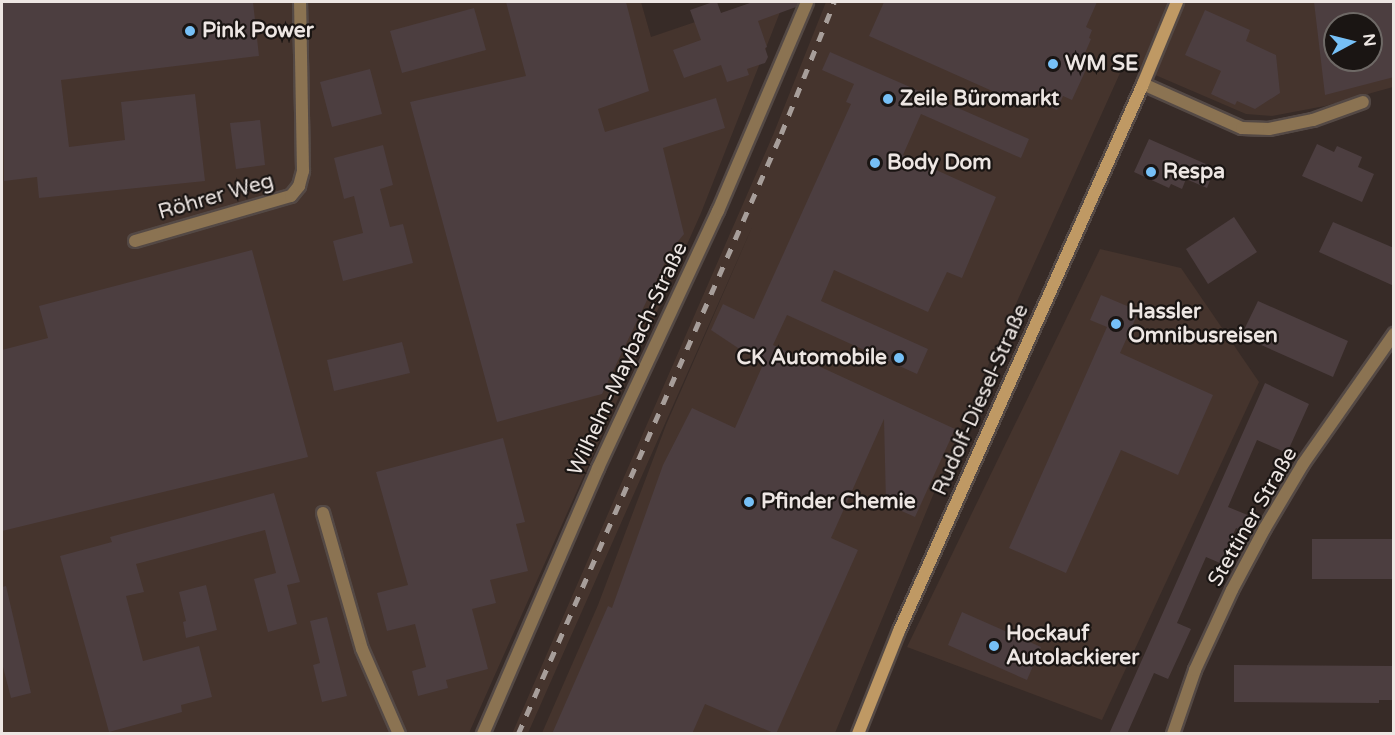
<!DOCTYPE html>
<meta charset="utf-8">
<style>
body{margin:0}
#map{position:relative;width:1395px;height:735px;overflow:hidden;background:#372b27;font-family:"Varela Round",sans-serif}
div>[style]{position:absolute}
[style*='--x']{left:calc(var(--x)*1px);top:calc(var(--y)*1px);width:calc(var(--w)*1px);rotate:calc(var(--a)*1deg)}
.built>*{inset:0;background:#45342d}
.building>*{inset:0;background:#4c3e40}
.roads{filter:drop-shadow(2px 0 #544945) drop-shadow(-2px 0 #544945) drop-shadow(0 2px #544945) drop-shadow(0 -2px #544945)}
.street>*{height:12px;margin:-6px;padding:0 6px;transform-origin:6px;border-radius:6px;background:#8b7352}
.secondary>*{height:12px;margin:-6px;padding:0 6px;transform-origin:6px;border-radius:6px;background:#bf9964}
.rail>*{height:4.5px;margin-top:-2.25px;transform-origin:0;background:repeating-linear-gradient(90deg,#a79e9a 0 10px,transparent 0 20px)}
.dots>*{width:16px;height:16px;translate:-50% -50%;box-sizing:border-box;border:3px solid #1a1513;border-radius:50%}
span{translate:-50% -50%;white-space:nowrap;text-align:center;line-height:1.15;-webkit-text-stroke:4.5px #1a1513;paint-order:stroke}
.poi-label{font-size:21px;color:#ede6e3;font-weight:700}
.left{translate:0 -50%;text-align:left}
.right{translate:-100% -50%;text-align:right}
.street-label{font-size:21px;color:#ede6e3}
.frame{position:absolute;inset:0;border:3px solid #ede6e3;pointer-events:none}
.north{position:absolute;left:1323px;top:12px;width:60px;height:60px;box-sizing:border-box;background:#1a1513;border:2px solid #6e6966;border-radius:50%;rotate:83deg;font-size:16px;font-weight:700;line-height:24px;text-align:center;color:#ede6e3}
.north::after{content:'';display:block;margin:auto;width:21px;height:27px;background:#76c0f7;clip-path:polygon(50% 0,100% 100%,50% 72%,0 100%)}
</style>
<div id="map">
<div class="built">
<i style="clip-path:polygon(2px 2px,641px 2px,651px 37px,754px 2px,784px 2px,701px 213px,469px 733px,2px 733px)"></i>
<i style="clip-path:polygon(evenodd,826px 2px,1393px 2px,1393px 87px,1325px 106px,1272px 116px,1246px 114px,1125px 62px,969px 408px,835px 733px,542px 733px,598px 605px,666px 425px,753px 225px,528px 733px,512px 734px,773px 135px,826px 2px,1335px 24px,1371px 24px,1371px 60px,1335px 60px,1335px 24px)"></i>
<i style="clip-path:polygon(1100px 249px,1181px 268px,1259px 382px,1102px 720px,907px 647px)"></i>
</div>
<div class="building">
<i style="clip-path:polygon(2px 2px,253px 2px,259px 56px,61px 80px,69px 147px,125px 140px,121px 102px,195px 94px,205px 181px,39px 198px,37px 177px,4px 181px)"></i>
<i style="clip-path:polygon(506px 2px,626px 2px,649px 91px,598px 109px,605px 132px,716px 98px,725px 128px,663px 148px,684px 234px,671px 250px,602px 394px,497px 422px,410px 102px,526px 76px)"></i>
<i style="clip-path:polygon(713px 2px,717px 2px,721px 13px,753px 2px,798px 2px,796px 7px,758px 21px,767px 47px,765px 48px,768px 57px,765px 63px,747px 69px,749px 75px,727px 82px,721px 65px,684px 78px,673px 50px,701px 40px,690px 10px)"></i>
<i style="clip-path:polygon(884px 2px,1097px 2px,1086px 27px,1092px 30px,1089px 38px,1091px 39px,1082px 60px,1089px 63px,1072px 100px,1063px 96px,1057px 110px,1032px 99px,1028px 107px,869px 36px)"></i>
<i style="clip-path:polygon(evenodd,1314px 2px,1394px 2px,1394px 77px,1325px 95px,1314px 2px,1335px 24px,1371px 24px,1371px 60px,1335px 60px,1335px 24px)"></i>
<i style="clip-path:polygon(474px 8px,486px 50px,402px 73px,390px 31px)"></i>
<i style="clip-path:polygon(1205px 10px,1250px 30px,1246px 41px,1276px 55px,1280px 93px,1255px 109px,1237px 101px,1235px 105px,1211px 94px,1221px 71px,1185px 55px)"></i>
<i style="clip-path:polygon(830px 52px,1029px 139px,1021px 158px,921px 114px,903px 155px,996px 197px,962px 278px,947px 272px,928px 312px,834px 270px,821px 301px,928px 349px,917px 374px,787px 315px,773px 345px,955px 429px,915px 517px,886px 504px,884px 419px,831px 538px,858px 550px,776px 734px,705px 704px,692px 734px,552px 734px,608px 606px,612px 608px,663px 465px,692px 408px,735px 428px,765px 360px,738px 348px,711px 330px,723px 304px,754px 319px,851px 104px,846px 102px,854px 84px,822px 70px)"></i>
<i style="clip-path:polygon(370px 69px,382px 114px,332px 127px,320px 82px)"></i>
<i style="clip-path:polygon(260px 120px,265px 165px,236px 169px,230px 123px)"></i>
<i style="clip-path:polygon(1149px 139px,1215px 168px,1207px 188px,1186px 179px,1182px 189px,1171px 184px,1169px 188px,1134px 172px)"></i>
<i style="clip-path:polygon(1317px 144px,1334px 152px,1337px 146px,1362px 157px,1358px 167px,1374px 174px,1362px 202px,1302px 176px)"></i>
<i style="clip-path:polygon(383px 145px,393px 185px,380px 189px,390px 227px,403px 224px,413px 263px,343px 281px,333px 241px,363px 233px,354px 196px,344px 199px,334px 158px)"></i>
<i style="clip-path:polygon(1234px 217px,1257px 252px,1208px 284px,1186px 249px)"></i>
<i style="clip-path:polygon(1333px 222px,1394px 248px,1394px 286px,1319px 252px)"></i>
<i style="clip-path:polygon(252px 250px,308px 457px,2px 531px,2px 350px,48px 338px,39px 306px)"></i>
<i style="clip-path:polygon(1101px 295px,1139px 311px,1120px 353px,1213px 395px,1178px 475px,1121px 450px,1066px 573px,1009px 548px,1107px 327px,1090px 320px)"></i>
<i style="clip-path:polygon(1258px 301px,1348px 341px,1333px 377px,1241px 336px)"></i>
<i style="clip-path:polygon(402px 342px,410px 373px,334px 391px,327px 360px)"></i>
<i style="clip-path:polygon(1265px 383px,1309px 404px,1287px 453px,1257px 440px,1228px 507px,1250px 516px,1243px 531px,1236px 528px,1220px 563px,1206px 557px,1177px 623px,1191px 629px,1168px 679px,1154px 673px,1127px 734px,1109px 734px)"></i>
<i style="clip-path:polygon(503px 438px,525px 522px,516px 524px,528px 571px,490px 580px,496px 603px,472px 609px,488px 669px,446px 680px,448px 688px,418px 696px,412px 671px,426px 667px,415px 624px,387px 631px,377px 593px,408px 585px,376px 472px)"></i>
<i style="clip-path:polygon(274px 493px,300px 582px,287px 585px,297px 624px,268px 632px,254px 579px,276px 573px,265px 530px,136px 564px,144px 592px,126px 596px,143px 661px,199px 646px,212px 697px,181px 705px,182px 712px,109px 732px,60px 556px,112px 542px,110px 537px)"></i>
<i style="clip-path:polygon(1312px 539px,1394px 539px,1394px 579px,1312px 579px)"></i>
<i style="clip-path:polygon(206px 585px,217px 630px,186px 638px,183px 622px,186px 621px,179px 592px)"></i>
<i style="clip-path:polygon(6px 586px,31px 693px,11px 698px,2px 663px,2px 587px)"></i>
<i style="clip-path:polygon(962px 612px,1041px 647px,1027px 680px,948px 645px)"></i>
<i style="clip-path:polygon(327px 617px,347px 696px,322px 702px,313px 665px,320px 663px,310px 621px)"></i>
<i style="clip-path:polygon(1234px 665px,1394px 666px,1394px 700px,1379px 700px,1379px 703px,1234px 702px)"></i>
</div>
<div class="roads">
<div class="street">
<i style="--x:1143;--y:84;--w:108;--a:24"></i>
<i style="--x:1242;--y:128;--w:27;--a:2"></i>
<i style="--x:1269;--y:129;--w:45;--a:-11.6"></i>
<i style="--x:1313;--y:120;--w:53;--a:-19.8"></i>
<i style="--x:135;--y:241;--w:162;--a:-16.1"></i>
<i style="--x:291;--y:196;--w:13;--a:-51"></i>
<i style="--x:299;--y:186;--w:16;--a:-75"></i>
<i style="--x:303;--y:171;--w:169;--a:-91"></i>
<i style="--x:323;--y:513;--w:141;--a:74"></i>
<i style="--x:362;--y:649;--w:93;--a:66.5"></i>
<i style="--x:483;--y:734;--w:290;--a:-66.6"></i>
<i style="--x:598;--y:468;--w:284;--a:-65"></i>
<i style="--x:718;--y:211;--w:227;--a:-66.9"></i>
<i style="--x:1173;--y:734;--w:68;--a:-71"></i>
<i style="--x:1195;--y:670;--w:88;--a:-65.2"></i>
<i style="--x:1232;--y:590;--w:70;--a:-62"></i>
<i style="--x:1265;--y:528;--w:74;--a:-59.3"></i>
<i style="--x:1303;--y:464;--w:159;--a:-55"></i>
</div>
<div class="secondary">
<i style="--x:858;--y:734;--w:111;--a:-68.3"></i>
<i style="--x:899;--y:631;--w:599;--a:-65.96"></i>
<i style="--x:1143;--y:84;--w:89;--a:-67.5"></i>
</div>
</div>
<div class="rail">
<i style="--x:518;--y:734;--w:655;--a:-66.33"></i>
<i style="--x:781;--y:134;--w:142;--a:-68.1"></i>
</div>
<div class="dots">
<i style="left:190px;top:31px;background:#76c0f7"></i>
<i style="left:1053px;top:64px;background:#76c0f7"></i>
<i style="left:888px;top:99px;background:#76c0f7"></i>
<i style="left:875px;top:163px;background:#76c0f7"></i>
<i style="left:1151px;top:172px;background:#76c0f7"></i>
<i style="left:1116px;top:324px;background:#76c0f7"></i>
<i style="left:899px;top:358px;background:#76c0f7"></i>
<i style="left:749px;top:502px;background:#76c0f7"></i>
<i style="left:994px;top:646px;background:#76c0f7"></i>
</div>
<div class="poi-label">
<span class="left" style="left:202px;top:31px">Pink Power</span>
<span class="left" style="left:1065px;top:64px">WM SE</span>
<span class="left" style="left:900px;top:99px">Zeile Büromarkt</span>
<span class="left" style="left:887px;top:163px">Body Dom</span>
<span class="left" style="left:1163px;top:172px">Respa</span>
<span class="left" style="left:1128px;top:324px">Hassler<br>Omnibusreisen</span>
<span class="right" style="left:887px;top:358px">CK Automobile</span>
<span class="left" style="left:761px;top:502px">Pfinder Chemie</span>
<span class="left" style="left:1006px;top:646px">Hockauf<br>Autolackierer</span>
</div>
<div class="street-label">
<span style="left:216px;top:197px;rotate:-16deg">Röhrer Weg</span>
<span style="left:628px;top:359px;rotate:-65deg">Wilhelm-Maybach-Straße</span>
<span style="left:981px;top:400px;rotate:-66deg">Rudolf-Diesel-Straße</span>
<span style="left:1253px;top:517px;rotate:-60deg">Stettiner Straße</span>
</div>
<div class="frame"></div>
<div class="north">N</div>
</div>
